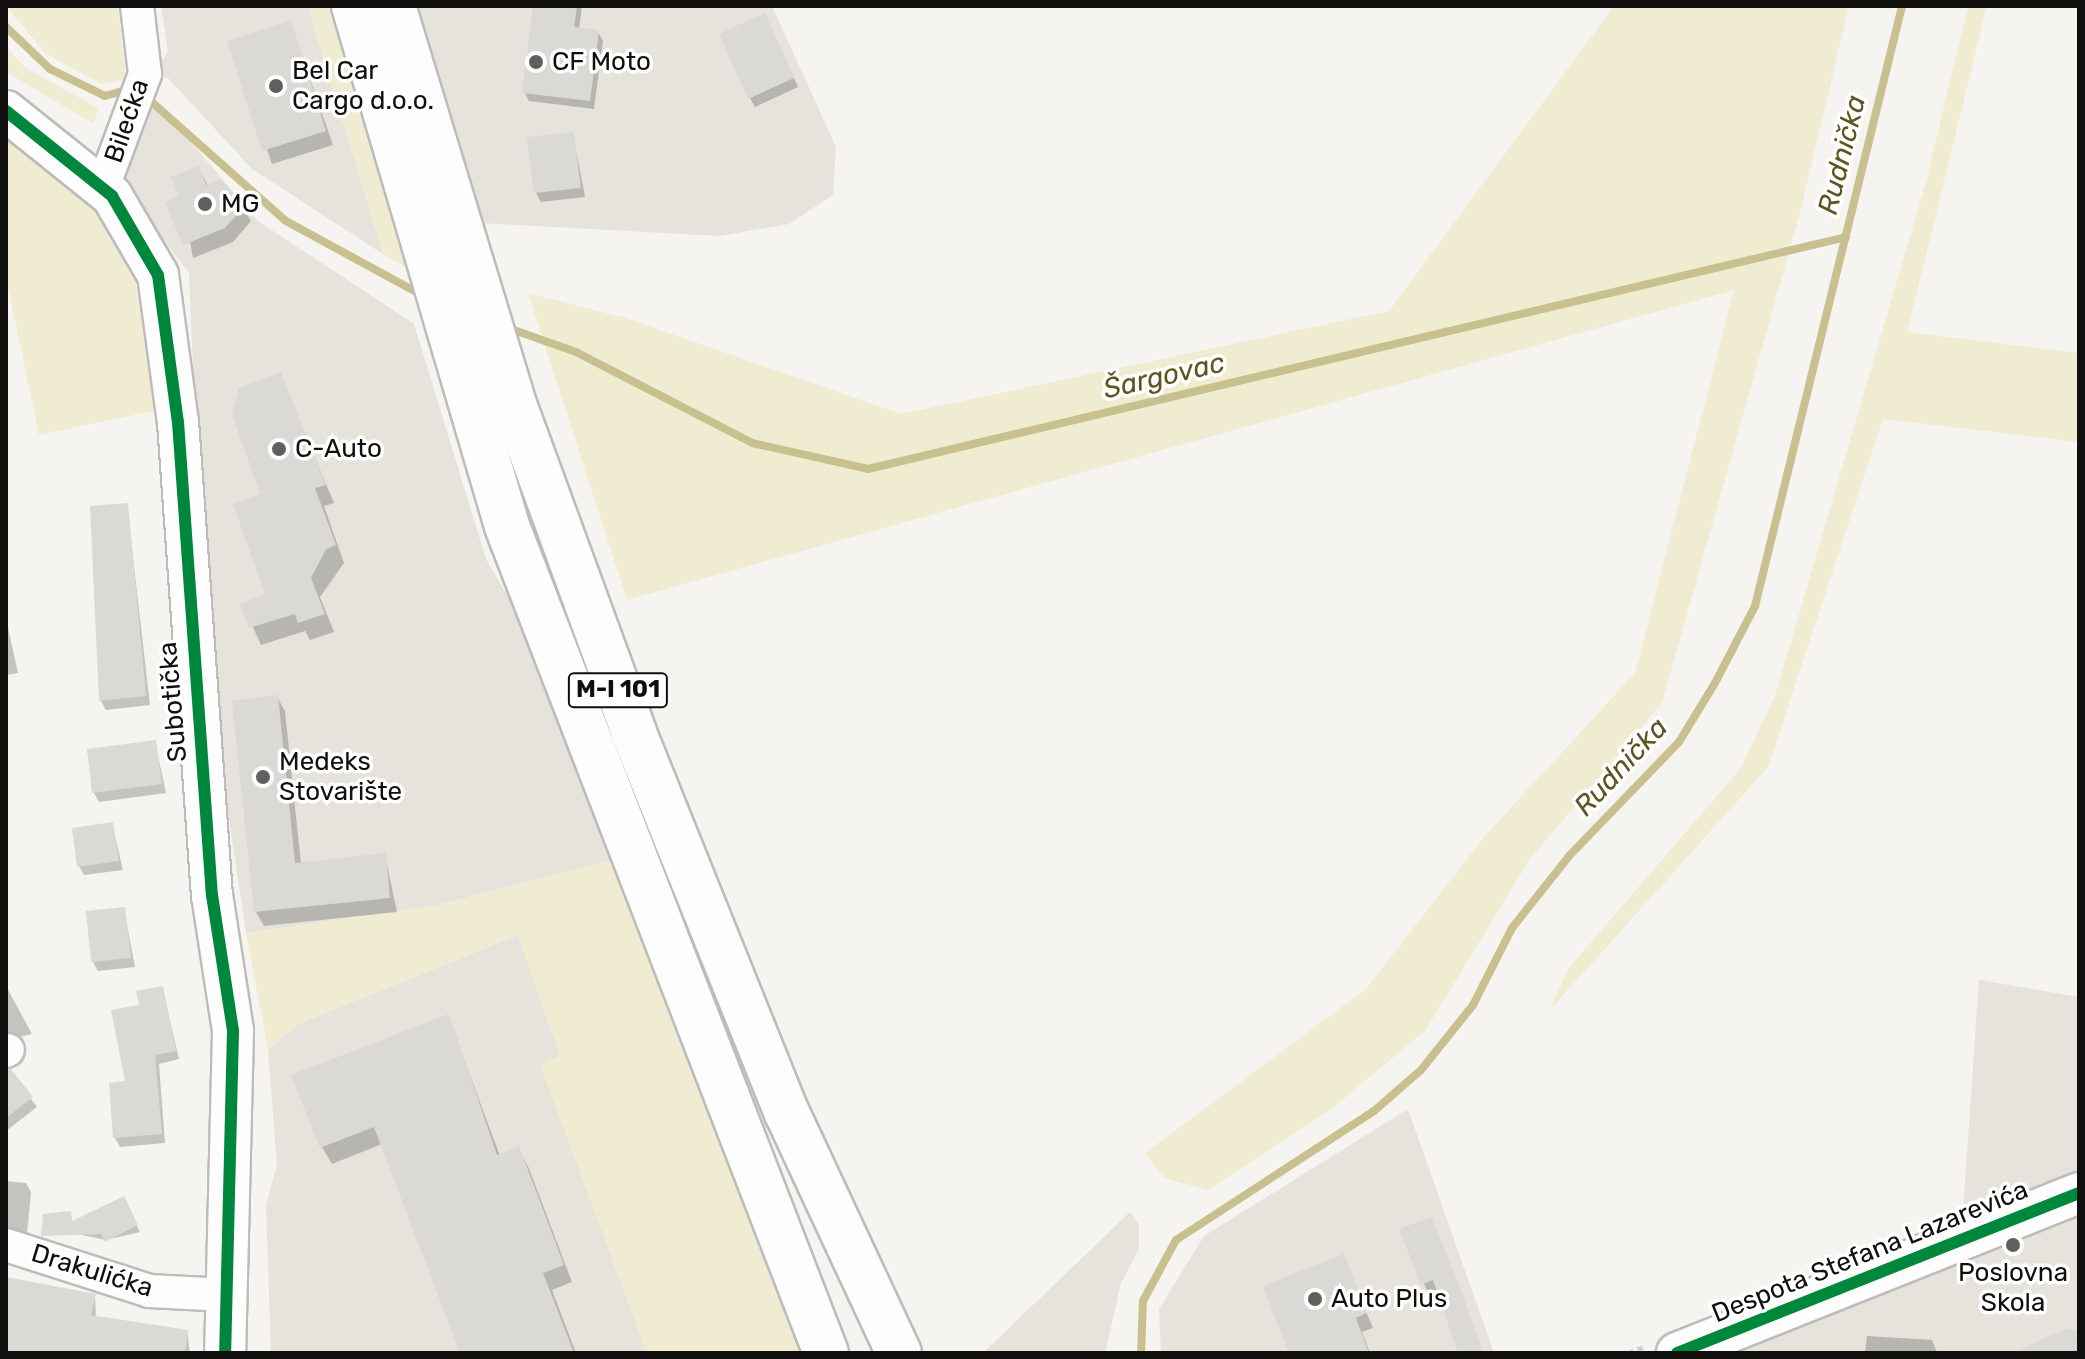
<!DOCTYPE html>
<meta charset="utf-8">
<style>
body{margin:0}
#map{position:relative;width:2085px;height:1359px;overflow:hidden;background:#f5f4f0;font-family:Rubik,sans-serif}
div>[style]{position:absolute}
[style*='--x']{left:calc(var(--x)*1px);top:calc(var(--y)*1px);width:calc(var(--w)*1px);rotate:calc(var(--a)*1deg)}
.built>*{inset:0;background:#e5e3db}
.green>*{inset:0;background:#f0ecd2}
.shadow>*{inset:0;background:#0003}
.stream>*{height:8px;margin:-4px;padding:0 4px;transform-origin:4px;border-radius:4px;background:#c9c08f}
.building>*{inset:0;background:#dad9d6}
.path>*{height:5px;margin-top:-2.5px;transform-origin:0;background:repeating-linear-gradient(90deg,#d2d2d1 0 6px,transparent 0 10px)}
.roads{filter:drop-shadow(2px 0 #bdbcba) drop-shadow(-2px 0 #bdbcba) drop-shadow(0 2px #bdbcba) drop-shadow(0 -2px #bdbcba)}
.minor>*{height:32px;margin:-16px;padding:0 16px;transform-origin:16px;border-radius:16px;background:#fefdfd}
.tertiary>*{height:40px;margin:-20px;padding:0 20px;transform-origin:20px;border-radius:20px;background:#fefdfd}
.primary>*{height:44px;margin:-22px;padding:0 22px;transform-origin:22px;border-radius:22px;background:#fefdfd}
.cycleway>*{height:12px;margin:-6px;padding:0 6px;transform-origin:6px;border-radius:6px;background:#00873e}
.dots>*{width:22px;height:22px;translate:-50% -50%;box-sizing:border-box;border:4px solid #fff;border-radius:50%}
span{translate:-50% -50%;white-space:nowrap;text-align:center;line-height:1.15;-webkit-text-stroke:7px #fff;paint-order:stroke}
.shield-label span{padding:2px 6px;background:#fff;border:2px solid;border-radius:6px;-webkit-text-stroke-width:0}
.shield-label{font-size:24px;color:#100f0d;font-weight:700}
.poi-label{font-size:26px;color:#100f0d}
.left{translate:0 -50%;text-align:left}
.street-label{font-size:26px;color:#100f0d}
.water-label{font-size:28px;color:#5d5421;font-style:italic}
.frame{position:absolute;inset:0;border:8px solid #100f0d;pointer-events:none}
</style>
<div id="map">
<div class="built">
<i style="clip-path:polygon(161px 6px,308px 6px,383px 254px,252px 169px,168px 78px,155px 74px,168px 51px)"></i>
<i style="clip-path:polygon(414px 6px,772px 6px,836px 147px,833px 195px,789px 224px,719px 236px,479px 223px)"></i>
<i style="clip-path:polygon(144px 101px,172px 120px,258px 221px,414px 324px,486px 559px,516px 610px,616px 859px,434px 906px,246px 933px,205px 656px,189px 273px,118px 181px)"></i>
<i style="clip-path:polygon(518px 935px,560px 1056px,541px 1065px,647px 1353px,271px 1353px,266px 1205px,277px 1165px,268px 1050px,298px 1024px)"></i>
<i style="clip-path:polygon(1979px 980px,2079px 997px,2079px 1181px,1962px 1225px)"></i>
<i style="clip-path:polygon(1408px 1109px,1494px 1353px,1161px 1353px,1159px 1309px,1204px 1236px)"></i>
<i style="clip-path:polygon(2079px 1210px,2079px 1353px,1745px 1353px,1746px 1339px)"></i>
<i style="clip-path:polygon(1130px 1212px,1139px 1225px,1139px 1249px,1121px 1283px,1105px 1353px,983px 1353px)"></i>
</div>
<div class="green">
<i style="clip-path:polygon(6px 6px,118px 6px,126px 80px,102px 84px,46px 54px)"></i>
<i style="clip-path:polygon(308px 6px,334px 6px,416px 273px,383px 254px)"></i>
<i style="clip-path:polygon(1614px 6px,1849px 6px,1800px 213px,1662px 703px,1530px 859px,1425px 1031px,1330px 1110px,1208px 1190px,1164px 1178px,1145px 1153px,1366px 989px,1485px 836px,1635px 673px,1734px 290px,627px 600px,528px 293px,626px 318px,901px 414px,1389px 311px)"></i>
<i style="clip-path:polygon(1968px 6px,1987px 6px,1907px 332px,2079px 353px,2079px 442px,1883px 419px,1768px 767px,1550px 1010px,1568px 969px,1740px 769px,1775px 696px,1926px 182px)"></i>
<i style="clip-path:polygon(6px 47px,26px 68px,98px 108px,94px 124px,6px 72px)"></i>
<i style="clip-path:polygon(6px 135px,94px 205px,132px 262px,158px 410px,39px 435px,6px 278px)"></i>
<i style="clip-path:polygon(616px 859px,814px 1353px,647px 1353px,540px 1065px,560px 1056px,518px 935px,298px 1024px,268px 1050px,246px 933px,434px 906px)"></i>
</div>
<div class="shadow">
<i style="clip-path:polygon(535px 6px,582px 6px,579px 29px,598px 32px,603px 41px,594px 109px,529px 101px,524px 92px)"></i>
<i style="clip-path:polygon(290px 22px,333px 145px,272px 164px,229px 42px)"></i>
<i style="clip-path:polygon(769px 24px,798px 87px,755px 107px,750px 98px)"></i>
<i style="clip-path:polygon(573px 134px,585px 197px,541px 202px,536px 193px)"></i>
<i style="clip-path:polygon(199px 168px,208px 186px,243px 207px,251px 221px,233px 242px,193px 258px,182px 197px)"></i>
<i style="clip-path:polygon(280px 375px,334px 503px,324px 506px,344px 563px,320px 597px,334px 632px,310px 640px,305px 631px,261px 645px,243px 605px,267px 596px,263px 495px)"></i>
<i style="clip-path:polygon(127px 505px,150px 705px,106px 710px,101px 701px)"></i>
<i style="clip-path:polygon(6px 618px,18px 673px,6px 675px)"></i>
<i style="clip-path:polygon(277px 697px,285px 711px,301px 864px,385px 855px,397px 912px,264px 926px,256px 912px)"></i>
<i style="clip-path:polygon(155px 742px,166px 793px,99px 802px,94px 793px)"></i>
<i style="clip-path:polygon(112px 824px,123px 870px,84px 875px,79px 866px)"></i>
<i style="clip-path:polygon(124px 909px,135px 967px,98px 971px,93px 962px)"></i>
<i style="clip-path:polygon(6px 986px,32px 1034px,6px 1040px)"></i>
<i style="clip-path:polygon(162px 988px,179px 1059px,159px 1064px,165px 1143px,120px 1147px,115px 1138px,128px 1083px)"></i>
<i style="clip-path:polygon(448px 1016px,500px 1156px,518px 1149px,528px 1166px,572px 1282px,552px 1290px,576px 1353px,462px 1353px,382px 1144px,332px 1164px,322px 1147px)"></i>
<i style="clip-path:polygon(11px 1072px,37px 1107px,6px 1131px,6px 1076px)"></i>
<i style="clip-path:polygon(6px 1181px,26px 1183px,31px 1192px,27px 1235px,6px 1233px)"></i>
<i style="clip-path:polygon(123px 1199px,140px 1232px,106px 1240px,58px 1230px)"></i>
<i style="clip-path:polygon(1402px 1230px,1482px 1353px,1460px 1353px,1438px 1289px,1428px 1293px)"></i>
<i style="clip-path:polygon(1343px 1257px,1373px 1328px,1362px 1332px,1370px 1353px,1291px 1353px)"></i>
<i style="clip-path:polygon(95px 1296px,96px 1318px,187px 1331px,190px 1353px,7px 1353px,6px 1307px)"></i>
<i style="clip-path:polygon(1867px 1336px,1932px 1340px,1937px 1353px,1865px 1353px)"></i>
</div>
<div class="stream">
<i style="--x:6;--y:27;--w:61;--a:43.7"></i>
<i style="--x:50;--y:69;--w:61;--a:26.1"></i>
<i style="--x:105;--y:96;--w:25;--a:-16"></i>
<i style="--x:145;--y:96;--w:188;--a:41.6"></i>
<i style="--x:286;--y:221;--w:150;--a:28.6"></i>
<i style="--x:511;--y:329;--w:69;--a:19.5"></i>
<i style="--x:576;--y:352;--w:198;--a:27.3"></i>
<i style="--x:752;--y:443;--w:119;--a:12.6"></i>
<i style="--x:868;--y:469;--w:1005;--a:-13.34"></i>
<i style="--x:1141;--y:1353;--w:52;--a:-87.8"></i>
<i style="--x:1143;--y:1301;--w:69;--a:-61.6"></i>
<i style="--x:1176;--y:1240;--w:236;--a:-33.1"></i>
<i style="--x:1374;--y:1111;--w:62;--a:-41.1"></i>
<i style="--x:1421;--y:1070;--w:83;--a:-51.3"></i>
<i style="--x:1473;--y:1005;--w:86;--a:-63.1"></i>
<i style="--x:1512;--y:928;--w:92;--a:-51.6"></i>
<i style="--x:1569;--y:856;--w:158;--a:-46"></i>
<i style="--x:1679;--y:742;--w:69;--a:-58.6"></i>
<i style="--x:1715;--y:683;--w:87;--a:-62.5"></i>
<i style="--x:1755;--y:606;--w:618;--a:-76.23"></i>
</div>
<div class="building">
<i style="clip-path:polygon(533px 6px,577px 6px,574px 27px,599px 30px,590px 101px,522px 93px)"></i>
<i style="clip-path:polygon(765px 13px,794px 78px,748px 99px,719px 34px)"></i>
<i style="clip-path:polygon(291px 20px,326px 131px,262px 151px,227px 41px)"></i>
<i style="clip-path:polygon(574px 132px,581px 188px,534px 193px,527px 137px)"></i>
<i style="clip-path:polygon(199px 166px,206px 185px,221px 180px,245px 206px,225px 228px,183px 245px,165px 202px,179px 196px,171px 177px)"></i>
<i style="clip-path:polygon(281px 372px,326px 485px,315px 488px,336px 545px,326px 549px,311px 578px,325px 614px,298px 623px,295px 614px,249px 628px,240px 604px,265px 594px,233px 504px,260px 494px,232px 414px,239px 388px)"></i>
<i style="clip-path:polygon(128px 503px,146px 696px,99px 701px,90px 506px)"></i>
<i style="clip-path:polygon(278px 695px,295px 863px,386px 853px,390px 898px,254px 912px,232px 701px)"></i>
<i style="clip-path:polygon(156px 740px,162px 784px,92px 793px,87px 749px)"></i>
<i style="clip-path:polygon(113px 822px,119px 861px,77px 867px,72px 828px)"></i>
<i style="clip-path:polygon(125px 907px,131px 958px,91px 962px,86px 911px)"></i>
<i style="clip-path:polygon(163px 986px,176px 1051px,155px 1055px,162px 1134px,113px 1138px,109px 1083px,125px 1081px,111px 1010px,139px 1005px,136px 991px)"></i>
<i style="clip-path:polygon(449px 1014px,497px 1155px,519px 1146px,564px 1265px,543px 1273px,574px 1353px,460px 1353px,374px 1127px,320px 1148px,291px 1075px)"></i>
<i style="clip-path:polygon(11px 1069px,33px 1097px,6px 1118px,6px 1070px)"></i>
<i style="clip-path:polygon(124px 1196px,138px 1225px,105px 1242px,101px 1234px,41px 1236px,43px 1214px,71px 1211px,72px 1221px)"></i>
<i style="clip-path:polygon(1431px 1217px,1457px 1279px,1483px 1353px,1458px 1353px,1433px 1280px,1421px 1285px,1399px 1229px)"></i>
<i style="clip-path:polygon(1344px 1254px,1367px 1313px,1356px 1318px,1369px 1353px,1289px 1353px,1263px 1286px)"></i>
<i style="clip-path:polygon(6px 1277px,96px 1294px,91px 1315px,188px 1330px,185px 1353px,6px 1353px)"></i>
<i style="clip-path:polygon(2068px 1328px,2079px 1332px,2079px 1353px,2013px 1353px)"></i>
</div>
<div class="path">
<i style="--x:1628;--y:1353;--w:19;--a:-21"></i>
</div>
<div class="roads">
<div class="minor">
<i style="--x:103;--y:187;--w:121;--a:-69.6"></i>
<i style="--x:145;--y:74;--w:68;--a:-96.7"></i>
<i style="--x:6;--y:1051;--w:2;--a:-27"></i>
<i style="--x:6;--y:1245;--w:150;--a:17.8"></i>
<i style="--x:149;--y:1291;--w:78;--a:2.9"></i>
</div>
<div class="tertiary">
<i style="--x:6;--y:111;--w:136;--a:38.7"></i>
<i style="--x:112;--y:196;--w:91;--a:59.8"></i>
<i style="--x:158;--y:275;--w:148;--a:82.3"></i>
<i style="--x:178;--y:422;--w:474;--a:85.9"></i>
<i style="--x:212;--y:895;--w:138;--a:81.2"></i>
<i style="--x:233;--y:1031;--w:322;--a:91.4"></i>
<i style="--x:1677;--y:1353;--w:433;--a:-21.7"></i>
</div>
<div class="primary">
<i style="--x:354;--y:6;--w:542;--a:73.6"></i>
<i style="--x:507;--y:526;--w:886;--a:68.91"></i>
<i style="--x:393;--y:6;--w:419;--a:73.1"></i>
<i style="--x:515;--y:407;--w:347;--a:69.9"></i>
<i style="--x:634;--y:733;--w:410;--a:68.1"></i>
<i style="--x:787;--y:1113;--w:265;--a:65"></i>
</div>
</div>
<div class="cycleway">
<i style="--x:6;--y:111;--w:136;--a:38.7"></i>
<i style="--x:112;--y:196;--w:91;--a:59.8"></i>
<i style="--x:158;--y:275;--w:148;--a:82.3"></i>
<i style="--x:178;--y:422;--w:474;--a:85.9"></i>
<i style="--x:212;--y:895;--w:138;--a:81.2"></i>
<i style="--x:233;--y:1031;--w:322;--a:91.4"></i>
<i style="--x:1677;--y:1353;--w:433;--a:-21.7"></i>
</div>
<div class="dots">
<i style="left:536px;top:62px;background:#605f5c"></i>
<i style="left:276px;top:86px;background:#605f5c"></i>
<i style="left:205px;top:204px;background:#605f5c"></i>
<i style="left:279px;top:449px;background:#605f5c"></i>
<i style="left:263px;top:777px;background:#605f5c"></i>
<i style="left:2013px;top:1245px;background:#605f5c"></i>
<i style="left:1315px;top:1299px;background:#605f5c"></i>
</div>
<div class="shield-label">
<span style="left:618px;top:690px">M-I 101</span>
</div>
<div class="poi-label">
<span class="left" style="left:552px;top:62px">CF Moto</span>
<span class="left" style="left:292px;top:86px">Bel Car<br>Cargo d.o.o.</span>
<span class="left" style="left:221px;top:204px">MG</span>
<span class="left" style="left:295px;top:449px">C-Auto</span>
<span class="left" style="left:279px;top:777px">Medeks<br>Stovarište</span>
<span style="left:2013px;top:1288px">Poslovna<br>Skola</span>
<span class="left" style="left:1331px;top:1299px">Auto Plus</span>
</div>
<div class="street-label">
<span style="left:127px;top:121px;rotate:-71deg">Bilećka</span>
<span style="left:173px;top:702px;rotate:-95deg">Subotička</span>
<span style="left:1870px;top:1252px;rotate:-22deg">Despota Stefana Lazarevića</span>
<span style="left:92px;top:1271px;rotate:17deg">Drakulićka</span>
</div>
<div class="water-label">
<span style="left:1842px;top:155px;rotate:-76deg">Rudnička</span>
<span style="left:1164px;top:376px;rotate:-13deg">Šargovac</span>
<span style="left:1621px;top:767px;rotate:-47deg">Rudnička</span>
</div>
<div class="frame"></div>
</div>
